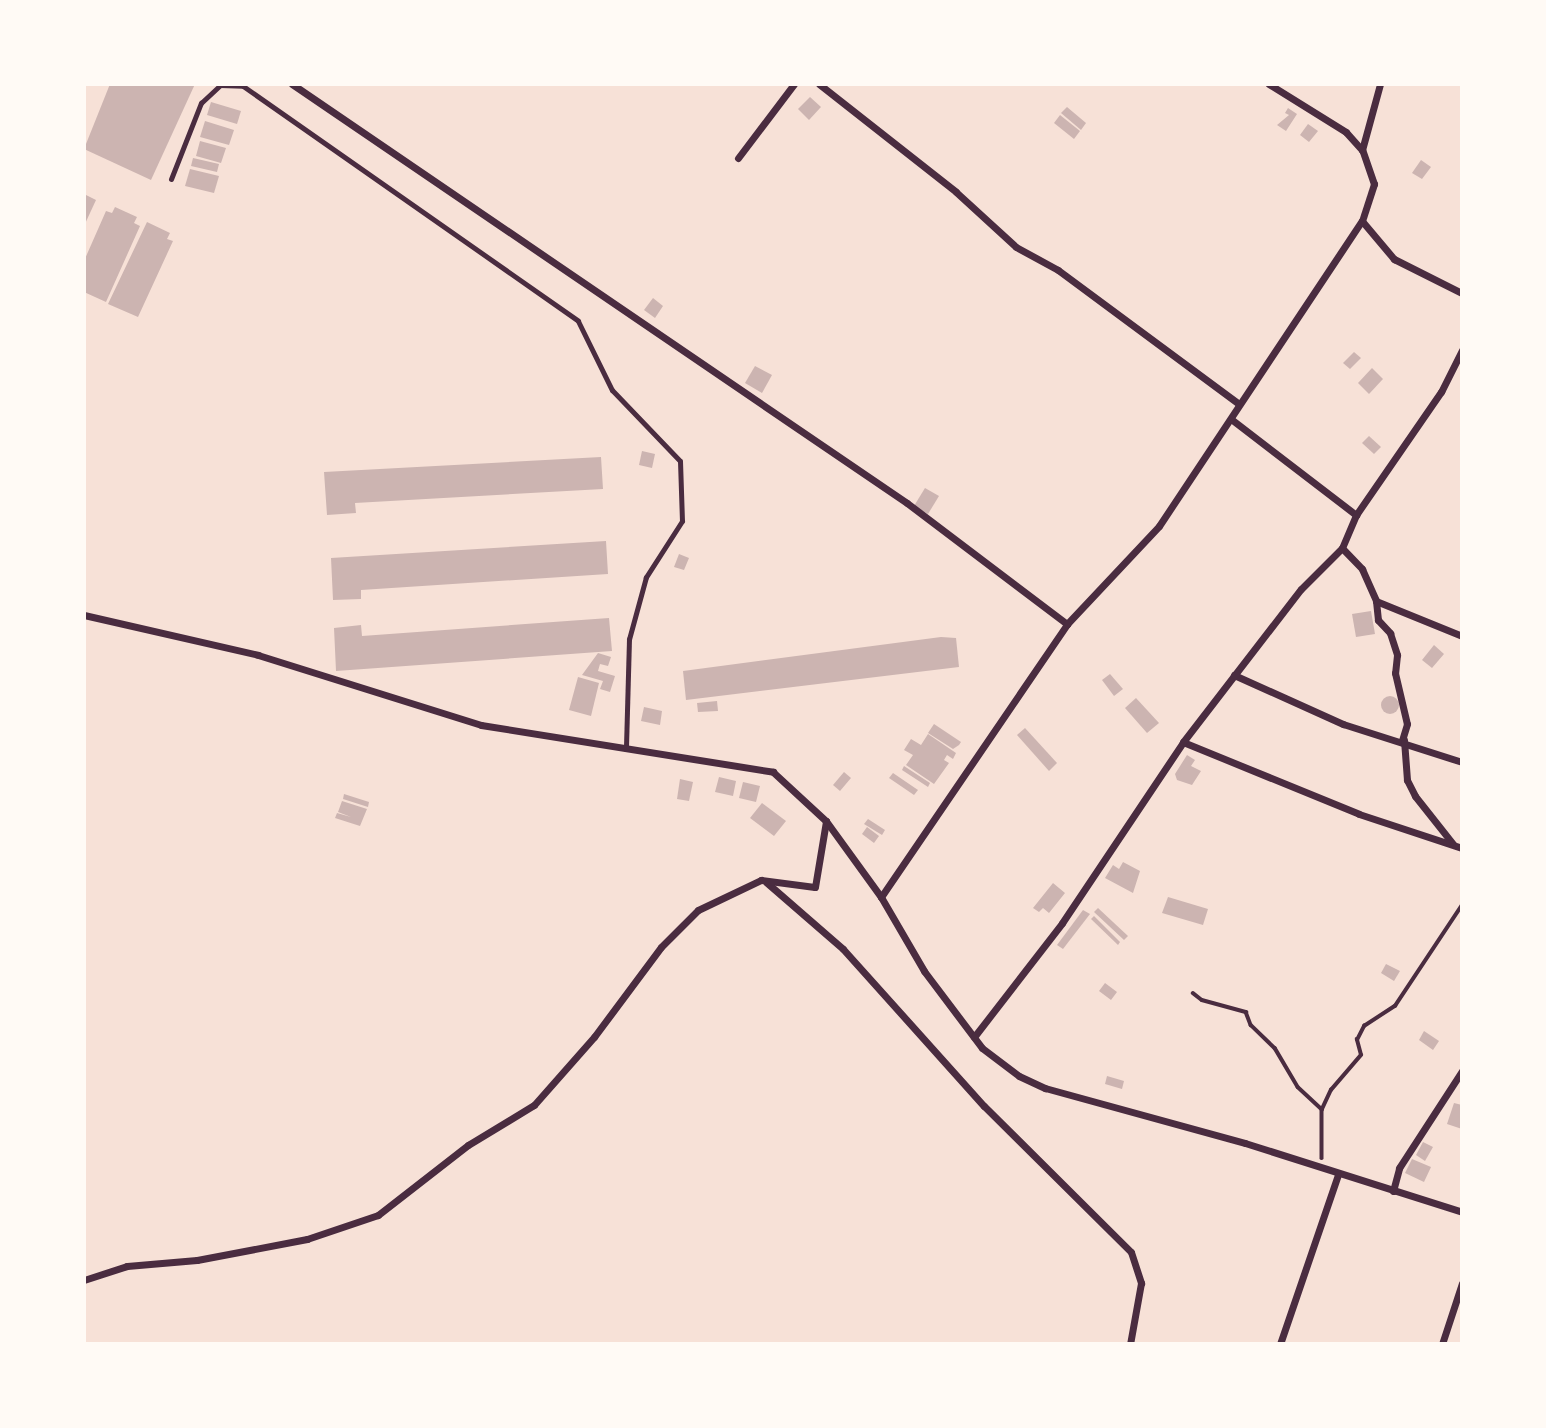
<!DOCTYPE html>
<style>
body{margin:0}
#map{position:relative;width:1546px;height:1428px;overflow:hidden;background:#f7e1d7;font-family:Signika,sans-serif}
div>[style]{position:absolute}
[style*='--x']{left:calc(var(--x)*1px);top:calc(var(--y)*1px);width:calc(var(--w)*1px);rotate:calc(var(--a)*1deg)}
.building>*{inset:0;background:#ccb4b1}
.round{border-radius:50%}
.path>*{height:3.5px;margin:-1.75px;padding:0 1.75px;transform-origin:1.75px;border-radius:1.75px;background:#4a2c40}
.service>*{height:5px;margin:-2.5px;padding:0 2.5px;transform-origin:2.5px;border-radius:2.5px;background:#4a2c40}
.minor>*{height:7px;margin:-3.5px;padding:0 3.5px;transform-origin:3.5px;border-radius:3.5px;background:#4a2c40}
span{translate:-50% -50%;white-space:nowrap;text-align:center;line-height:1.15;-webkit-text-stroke:5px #fffaf5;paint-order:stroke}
.frame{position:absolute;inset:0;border:86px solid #fffaf5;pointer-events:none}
</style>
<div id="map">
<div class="building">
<i style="clip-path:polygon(110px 84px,195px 84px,151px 180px,84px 149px)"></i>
<i style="clip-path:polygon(810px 97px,821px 107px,809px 120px,798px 109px)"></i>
<i style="clip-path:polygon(211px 102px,241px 111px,237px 124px,207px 115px)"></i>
<i style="clip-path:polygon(1067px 107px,1086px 123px,1081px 130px,1061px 113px)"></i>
<i style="clip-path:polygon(1288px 108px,1297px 114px,1286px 131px,1277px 125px,1289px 115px,1285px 113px)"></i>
<i style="clip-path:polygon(1060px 115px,1080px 131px,1074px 139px,1054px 123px)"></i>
<i style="clip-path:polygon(205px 121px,234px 130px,229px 145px,200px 137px)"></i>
<i style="clip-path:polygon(1308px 124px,1318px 131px,1309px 142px,1300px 135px)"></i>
<i style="clip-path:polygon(200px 141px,226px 148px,221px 163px,196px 156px)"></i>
<i style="clip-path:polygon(193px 158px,219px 164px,217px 172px,191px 166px)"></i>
<i style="clip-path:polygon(1421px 160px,1431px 167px,1422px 179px,1412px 173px)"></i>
<i style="clip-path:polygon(190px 169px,219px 176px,214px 193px,185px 186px)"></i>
<i style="clip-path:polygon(84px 194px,96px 200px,84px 226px)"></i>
<i style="clip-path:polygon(115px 207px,137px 217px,134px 223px,140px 226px,106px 302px,84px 292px,84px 261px,106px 211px,112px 213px)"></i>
<i style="clip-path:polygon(147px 222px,170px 233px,167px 239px,173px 241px,138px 317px,108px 304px)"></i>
<i style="clip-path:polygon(653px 298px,663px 306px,655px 318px,644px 310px)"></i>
<i style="clip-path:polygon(1354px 352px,1361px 358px,1350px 369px,1343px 363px)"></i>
<i style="clip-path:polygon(755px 366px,772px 375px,762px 393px,745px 383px)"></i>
<i style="clip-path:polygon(1372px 368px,1383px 379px,1369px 394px,1358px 383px)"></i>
<i style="clip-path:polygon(1369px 436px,1381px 447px,1374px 454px,1362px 443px)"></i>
<i style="clip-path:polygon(642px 451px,655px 454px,652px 468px,639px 465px)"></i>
<i style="clip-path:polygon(601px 457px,603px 489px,355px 503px,356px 513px,327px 515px,324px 472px)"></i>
<i style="clip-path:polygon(925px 488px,939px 496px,928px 514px,914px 506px)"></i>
<i style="clip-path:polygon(606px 541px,608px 574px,361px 590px,361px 599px,333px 600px,331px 558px)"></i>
<i style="clip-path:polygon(679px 554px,689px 558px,684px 570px,674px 567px)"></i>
<i style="clip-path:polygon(1371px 611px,1375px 634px,1356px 637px,1352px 614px)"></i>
<i style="clip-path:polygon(609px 618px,612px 651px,336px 671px,334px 628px,361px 625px,362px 636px)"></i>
<i style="clip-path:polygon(941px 637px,956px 638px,959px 667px,686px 700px,683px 671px)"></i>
<i style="clip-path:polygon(1434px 645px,1444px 654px,1432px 668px,1422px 660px)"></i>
<i style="clip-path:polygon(598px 653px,611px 657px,608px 666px,600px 664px,598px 671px,615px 676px,610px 692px,600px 689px,603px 681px,582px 675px)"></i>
<i style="clip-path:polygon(1110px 674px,1123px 689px,1114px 696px,1102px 680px)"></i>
<i style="clip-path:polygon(578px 677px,599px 683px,591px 716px,569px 710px)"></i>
<i class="round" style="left:1381px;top:696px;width:18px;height:18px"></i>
<i style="clip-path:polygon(1136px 698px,1159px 723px,1147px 733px,1125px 708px)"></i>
<i style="clip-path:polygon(717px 701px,718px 711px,698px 712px,697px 703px)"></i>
<i style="clip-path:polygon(644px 707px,662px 711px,660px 725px,641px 721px)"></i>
<i style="clip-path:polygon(934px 724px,961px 742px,959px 745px,953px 749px,928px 733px)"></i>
<i style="clip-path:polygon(1025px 728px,1057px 763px,1049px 771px,1017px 735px)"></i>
<i style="clip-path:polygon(928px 734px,956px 753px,953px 759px,947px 755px,944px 760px,949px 763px,934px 784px,906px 765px,913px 755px,904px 750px,911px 739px,921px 745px)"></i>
<i style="clip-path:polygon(1187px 755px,1195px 760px,1191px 766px,1201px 771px,1192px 785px,1177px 780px,1175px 774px)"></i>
<i style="clip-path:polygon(904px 766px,930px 783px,928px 787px,902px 770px)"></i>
<i style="clip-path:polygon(844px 772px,851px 778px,840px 791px,833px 785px)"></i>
<i style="clip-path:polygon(893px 773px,918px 790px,914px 795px,889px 778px)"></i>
<i style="clip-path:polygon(719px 777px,736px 781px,733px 796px,715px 792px)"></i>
<i style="clip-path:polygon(680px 779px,693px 782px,689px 801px,677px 799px)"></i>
<i style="clip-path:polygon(743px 782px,760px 786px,756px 802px,739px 798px)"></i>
<i style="clip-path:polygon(344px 794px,369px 802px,368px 807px,343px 799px)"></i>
<i style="clip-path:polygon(342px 801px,367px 809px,360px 826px,335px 818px,337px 813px,351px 817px,338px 812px)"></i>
<i style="clip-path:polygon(762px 803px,786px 821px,774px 836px,750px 818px)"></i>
<i style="clip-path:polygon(868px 819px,885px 830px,882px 835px,864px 824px)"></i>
<i style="clip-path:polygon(867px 827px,879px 836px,874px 843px,862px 834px)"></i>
<i style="clip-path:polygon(1123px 862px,1140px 871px,1133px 893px,1105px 878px,1113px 865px,1119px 869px)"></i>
<i style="clip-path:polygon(1053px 883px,1065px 893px,1049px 913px,1043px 908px,1039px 912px,1033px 908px)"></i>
<i style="clip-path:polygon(1168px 897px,1208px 909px,1203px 925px,1162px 913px)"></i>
<i style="clip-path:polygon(1098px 908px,1128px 936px,1124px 940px,1094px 912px)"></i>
<i style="clip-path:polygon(1083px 910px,1090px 914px,1063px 949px,1057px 945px)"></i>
<i style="clip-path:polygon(1094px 916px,1120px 942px,1118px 945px,1091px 919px)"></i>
<i style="clip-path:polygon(1386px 964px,1400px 971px,1394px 981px,1381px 973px)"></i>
<i style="clip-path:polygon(1105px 983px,1117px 992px,1111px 1000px,1099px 991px)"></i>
<i style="clip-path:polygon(1424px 1031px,1439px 1041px,1433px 1050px,1419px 1040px)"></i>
<i style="clip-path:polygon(1107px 1076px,1124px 1081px,1122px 1089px,1105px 1084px)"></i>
<i style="clip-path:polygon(1454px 1103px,1462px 1105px,1462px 1129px,1447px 1124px)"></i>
<i style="clip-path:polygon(1423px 1142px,1433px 1147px,1425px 1161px,1416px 1155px)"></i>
<i style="clip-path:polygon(1412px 1159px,1431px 1167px,1424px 1182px,1405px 1173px)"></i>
</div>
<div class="path">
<i style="--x:1193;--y:993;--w:11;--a:38"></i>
<i style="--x:1202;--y:1000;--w:46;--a:15.3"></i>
<i style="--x:1246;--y:1012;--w:14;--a:69"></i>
<i style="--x:1251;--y:1025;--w:33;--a:44"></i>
<i style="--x:1275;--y:1048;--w:45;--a:59.5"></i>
<i style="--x:1298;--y:1087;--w:33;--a:43"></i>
<i style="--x:1322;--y:1109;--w:49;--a:90"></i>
<i style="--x:1322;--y:1109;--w:21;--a:-65"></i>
<i style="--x:1331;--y:1090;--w:46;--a:-49.4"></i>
<i style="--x:1361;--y:1055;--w:16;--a:-105"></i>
<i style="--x:1357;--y:1040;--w:16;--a:-63"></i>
<i style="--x:1364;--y:1026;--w:37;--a:-33"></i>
<i style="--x:1395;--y:1006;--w:121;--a:-56.4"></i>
</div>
<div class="service">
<i style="--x:171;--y:179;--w:82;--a:-68.5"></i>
<i style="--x:201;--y:103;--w:26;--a:-43"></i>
<i style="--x:220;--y:85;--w:23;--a:2"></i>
<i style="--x:243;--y:86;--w:409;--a:35"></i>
<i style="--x:578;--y:321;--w:77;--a:63.8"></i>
<i style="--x:612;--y:390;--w:98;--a:46.2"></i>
<i style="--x:680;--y:461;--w:60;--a:88.1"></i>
<i style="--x:682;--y:521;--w:67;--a:122.7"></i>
<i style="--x:646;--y:577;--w:64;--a:105.3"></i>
<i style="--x:629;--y:639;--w:110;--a:91.6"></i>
</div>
<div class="minor">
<i style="--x:292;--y:84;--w:744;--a:34.27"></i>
<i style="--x:907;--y:503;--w:201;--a:37.1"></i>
<i style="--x:819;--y:84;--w:174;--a:38.2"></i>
<i style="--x:956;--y:192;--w:81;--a:42.5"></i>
<i style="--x:1016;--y:247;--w:48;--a:28.7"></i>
<i style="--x:1058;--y:270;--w:225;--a:36.5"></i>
<i style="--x:1362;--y:150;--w:68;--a:-74.7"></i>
<i style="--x:738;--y:158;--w:93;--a:-52.9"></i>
<i style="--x:1362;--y:221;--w:50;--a:49.9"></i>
<i style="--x:1394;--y:259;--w:76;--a:26.6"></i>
<i style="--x:1231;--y:419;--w:158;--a:37.5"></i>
<i style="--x:1342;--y:548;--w:29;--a:46"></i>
<i style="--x:1362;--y:569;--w:35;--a:66"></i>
<i style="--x:1376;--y:601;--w:93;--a:22.1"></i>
<i style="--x:1376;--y:601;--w:19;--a:84"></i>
<i style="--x:1378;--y:620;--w:18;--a:47"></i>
<i style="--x:1390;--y:633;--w:23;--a:72"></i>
<i style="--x:1397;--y:655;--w:18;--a:96"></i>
<i style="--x:1395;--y:673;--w:52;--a:76.8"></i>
<i style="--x:1407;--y:724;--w:17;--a:107"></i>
<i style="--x:84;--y:615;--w:179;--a:12.9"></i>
<i style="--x:258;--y:655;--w:234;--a:17.4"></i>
<i style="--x:481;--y:725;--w:296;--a:9.1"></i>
<i style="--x:773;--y:772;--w:72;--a:42.8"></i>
<i style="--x:826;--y:821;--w:94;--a:54.1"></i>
<i style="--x:881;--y:897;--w:86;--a:59.8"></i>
<i style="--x:924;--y:971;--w:96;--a:53"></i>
<i style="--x:982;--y:1048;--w:46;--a:37.1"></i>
<i style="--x:1019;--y:1076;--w:29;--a:25"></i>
<i style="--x:1045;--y:1088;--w:207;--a:15.4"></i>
<i style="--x:1245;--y:1143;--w:228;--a:17.6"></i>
<i style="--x:1234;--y:675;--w:120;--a:24.2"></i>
<i style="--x:1343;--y:724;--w:125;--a:17.7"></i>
<i style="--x:1404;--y:740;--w:40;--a:85.7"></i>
<i style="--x:1407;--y:780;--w:18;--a:63"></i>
<i style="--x:1415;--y:796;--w:61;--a:51.6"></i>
<i style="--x:1183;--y:742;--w:190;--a:22.2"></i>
<i style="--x:1359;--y:814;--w:108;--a:18.3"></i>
<i style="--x:766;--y:882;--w:102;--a:41"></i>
<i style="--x:843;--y:949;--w:211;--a:48.1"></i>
<i style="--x:984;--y:1106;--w:207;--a:44.8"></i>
<i style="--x:1131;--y:1252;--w:33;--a:72"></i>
<i style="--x:1141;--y:1283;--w:62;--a:100.2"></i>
<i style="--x:881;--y:897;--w:330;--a:-55.7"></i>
<i style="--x:1067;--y:624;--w:134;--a:-46.8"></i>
<i style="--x:1159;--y:526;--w:366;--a:-56.4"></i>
<i style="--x:1362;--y:221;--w:39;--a:-72"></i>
<i style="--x:1374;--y:184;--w:36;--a:-109"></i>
<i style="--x:1362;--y:150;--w:24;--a:-132"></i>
<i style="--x:1346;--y:132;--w:91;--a:-148.1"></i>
<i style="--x:974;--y:1037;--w:144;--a:-52.3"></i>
<i style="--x:1062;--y:923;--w:218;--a:-56.2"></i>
<i style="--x:1183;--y:742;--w:193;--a:-52.4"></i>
<i style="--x:1301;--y:589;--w:58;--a:-45"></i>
<i style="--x:1342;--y:548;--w:36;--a:-67"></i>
<i style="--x:1356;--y:515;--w:150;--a:-55.4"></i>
<i style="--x:1441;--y:392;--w:47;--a:-63.4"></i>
<i style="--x:1393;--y:1191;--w:24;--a:-75"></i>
<i style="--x:1399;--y:1168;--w:116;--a:-57"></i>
<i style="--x:84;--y:1280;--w:45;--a:-18"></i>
<i style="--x:127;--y:1266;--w:70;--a:-4.9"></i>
<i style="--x:197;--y:1260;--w:112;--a:-10.8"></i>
<i style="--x:307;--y:1239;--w:75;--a:-18.7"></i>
<i style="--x:378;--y:1215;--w:114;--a:-37.9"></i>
<i style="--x:468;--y:1145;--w:77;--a:-31.2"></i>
<i style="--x:534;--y:1105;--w:91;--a:-48.6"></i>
<i style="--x:594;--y:1037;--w:112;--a:-53.3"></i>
<i style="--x:661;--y:947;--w:52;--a:-45"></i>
<i style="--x:698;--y:910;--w:70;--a:-25.5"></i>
<i style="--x:761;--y:880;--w:54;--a:7.4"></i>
<i style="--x:815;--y:887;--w:67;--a:-80.5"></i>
<i style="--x:1280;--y:1344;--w:179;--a:-71.1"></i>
<i style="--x:1442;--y:1344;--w:64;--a:-71.8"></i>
</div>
<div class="frame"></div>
</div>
